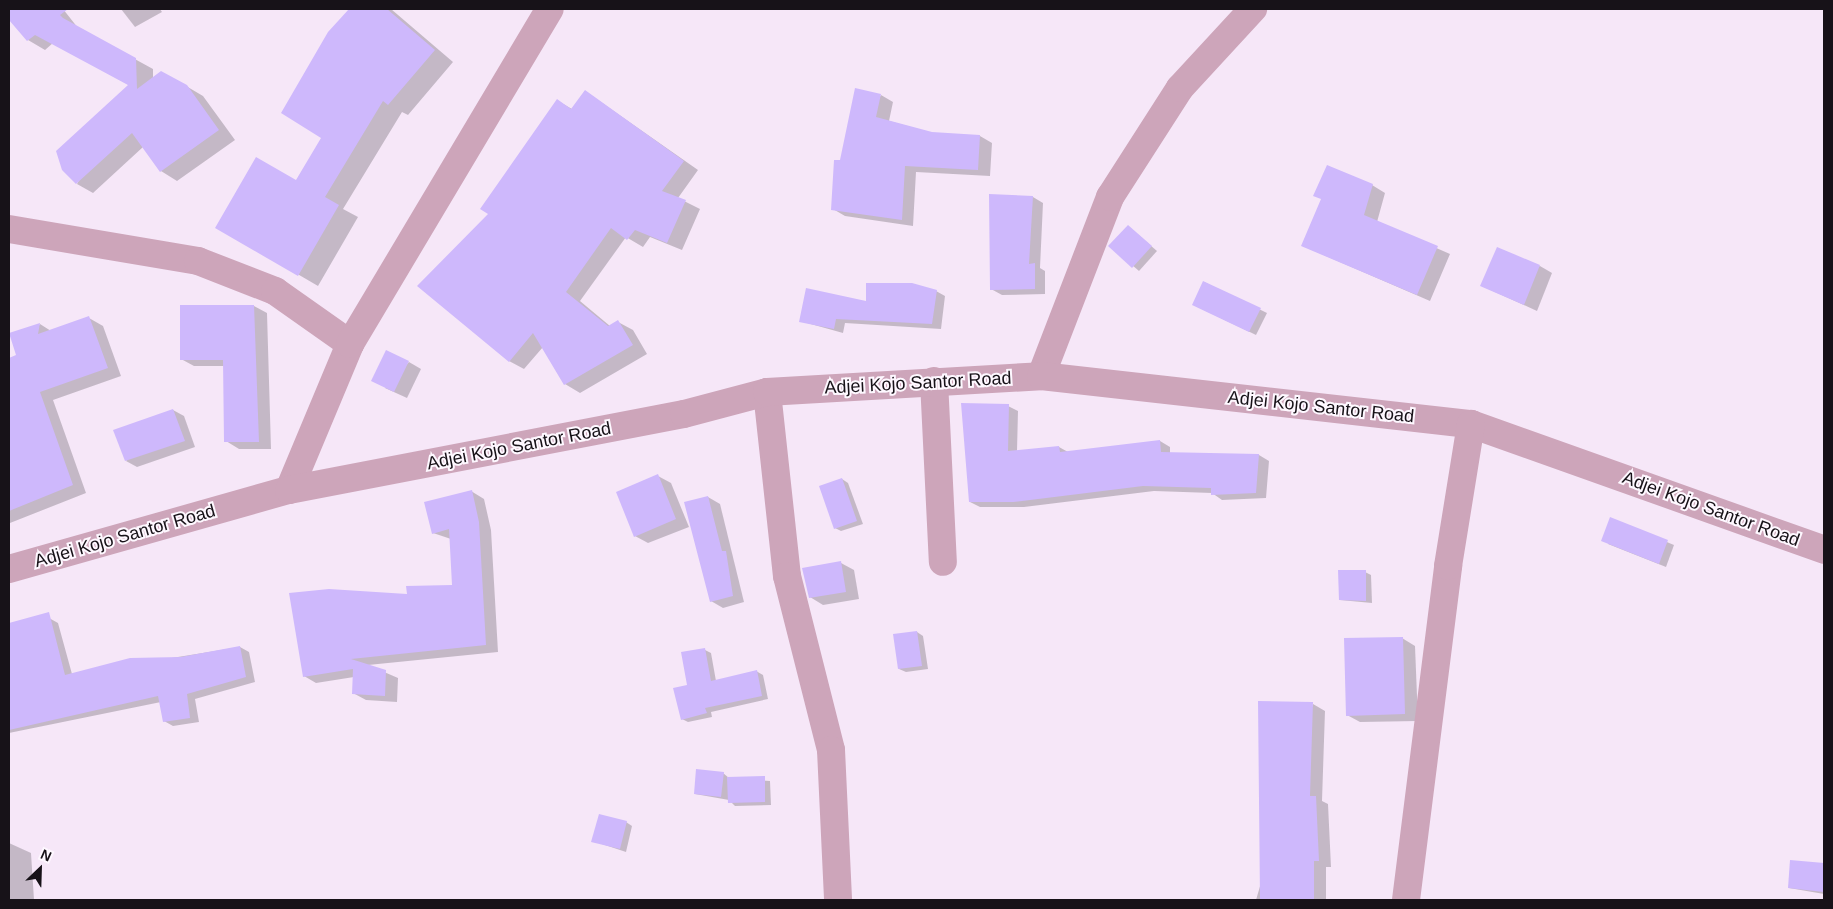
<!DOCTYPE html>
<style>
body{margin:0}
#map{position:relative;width:1833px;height:909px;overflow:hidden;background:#f6e7f8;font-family:Helvetica,sans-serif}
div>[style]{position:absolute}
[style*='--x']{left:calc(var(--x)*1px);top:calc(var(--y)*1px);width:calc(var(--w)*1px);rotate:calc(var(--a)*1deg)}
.shadow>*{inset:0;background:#0003}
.building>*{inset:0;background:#ceb8fc}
.minor>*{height:28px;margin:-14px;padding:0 14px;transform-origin:14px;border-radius:14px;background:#cda5ba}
span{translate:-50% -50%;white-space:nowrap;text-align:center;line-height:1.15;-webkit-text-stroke:4px #fef8ff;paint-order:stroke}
.street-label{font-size:18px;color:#171218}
.frame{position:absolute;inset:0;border:10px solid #171218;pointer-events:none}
.north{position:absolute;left:15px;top:844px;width:50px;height:50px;-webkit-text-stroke:4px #fef8ff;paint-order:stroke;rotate:24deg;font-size:14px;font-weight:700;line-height:20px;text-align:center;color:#171218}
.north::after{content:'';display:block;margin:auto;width:18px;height:22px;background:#171218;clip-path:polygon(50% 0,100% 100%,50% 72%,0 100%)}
</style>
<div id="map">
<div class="shadow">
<i style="clip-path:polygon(9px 9px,63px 9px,78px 28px,153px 69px,153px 79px,186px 86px,203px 96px,235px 140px,177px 181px,161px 171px,143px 147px,93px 193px,77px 184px,129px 85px,53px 43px,45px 50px,28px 40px,9px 16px)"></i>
<i style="clip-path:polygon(121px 9px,160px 9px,162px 12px,135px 27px)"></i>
<i style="clip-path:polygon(350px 9px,391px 9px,453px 62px,408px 115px,402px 112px,343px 209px,358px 217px,318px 286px,217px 227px,296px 181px,323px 137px,329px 33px)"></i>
<i style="clip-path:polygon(585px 91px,698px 170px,678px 198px,700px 209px,682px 250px,650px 237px,643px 247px,626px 237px,580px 301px,610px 326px,618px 322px,633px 330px,647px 354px,580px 393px,565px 384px,543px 347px,524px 369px,509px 361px,490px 214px,558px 101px,572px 109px)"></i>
<i style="clip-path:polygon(881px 95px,893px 102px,889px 121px,932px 133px,980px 136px,992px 143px,990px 176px,916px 172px,913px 226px,845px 216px,833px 209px,841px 162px)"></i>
<i style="clip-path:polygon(1372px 185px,1385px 193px,1377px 222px,1450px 254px,1430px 301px,1303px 246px)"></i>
<i style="clip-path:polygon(990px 195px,1033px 197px,1043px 203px,1040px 268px,1045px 271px,1045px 294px,1002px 295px,991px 289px)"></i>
<i style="clip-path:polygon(1128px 226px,1157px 251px,1139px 271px,1110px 246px)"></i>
<i style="clip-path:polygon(1540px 266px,1552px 273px,1537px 311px,1482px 286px)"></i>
<i style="clip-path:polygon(1204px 282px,1267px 313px,1256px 335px,1200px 308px)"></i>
<i style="clip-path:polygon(936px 291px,945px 296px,941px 329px,845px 323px,843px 333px,800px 321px,867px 302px)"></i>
<i style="clip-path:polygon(254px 306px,267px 313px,271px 449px,239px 449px,226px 441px,225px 366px,194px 366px,181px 359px)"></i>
<i style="clip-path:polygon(89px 318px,103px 326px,121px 376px,53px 400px,86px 493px,10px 523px,9px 359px,17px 356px,40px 324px,51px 331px)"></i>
<i style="clip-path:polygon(409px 362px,421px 369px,407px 398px,385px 388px)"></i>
<i style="clip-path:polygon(1008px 406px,1018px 411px,1017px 451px,1059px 447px,1068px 452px,1160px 441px,1170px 447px,1170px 453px,1259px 455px,1269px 461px,1266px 498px,1222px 500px,1212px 493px,1154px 491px,1024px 507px,980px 507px,970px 502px)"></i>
<i style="clip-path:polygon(173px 410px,184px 416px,195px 447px,137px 467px,126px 461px)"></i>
<i style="clip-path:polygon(658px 476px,671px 483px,689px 527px,648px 543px,635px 536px)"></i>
<i style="clip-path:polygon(842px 479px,848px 483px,863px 524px,841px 531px,835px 528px)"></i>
<i style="clip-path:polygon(471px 491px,484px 499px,491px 530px,498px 652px,368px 665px,398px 678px,397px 702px,366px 700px,353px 693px,354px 677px,316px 683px,304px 676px,408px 595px,453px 586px,451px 539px,433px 533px)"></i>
<i style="clip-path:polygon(708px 497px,720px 504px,744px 602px,723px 608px,711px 601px)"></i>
<i style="clip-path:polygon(1611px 519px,1674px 545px,1666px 567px,1608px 544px)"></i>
<i style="clip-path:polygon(841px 563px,854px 570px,859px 599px,823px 605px,810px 597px)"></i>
<i style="clip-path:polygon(1365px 572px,1371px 575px,1372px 603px,1340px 600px)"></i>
<i style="clip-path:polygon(49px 618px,58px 623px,72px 674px,240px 647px,249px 652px,255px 682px,195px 699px,199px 722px,173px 726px,164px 721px,161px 702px,9px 733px,9px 681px,19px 679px,9px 628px)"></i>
<i style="clip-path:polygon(917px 632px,923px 636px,928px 669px,906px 672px,899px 669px)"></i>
<i style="clip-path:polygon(1402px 638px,1415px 646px,1418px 721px,1360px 722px,1347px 715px)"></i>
<i style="clip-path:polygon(705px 650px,711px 653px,716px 681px,756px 671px,763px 675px,768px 699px,711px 712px,712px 717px,688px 722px,682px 719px,688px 686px)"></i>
<i style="clip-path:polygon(1313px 704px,1325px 711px,1322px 801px,1328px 804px,1331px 867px,1326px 867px,1326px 900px,1256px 900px)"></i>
<i style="clip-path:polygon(723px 773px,729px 778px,770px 781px,771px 805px,735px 806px,729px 800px,695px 794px)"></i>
<i style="clip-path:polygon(626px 822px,632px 826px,626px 852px,593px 841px)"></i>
<i style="clip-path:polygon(9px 843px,31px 853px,34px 900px,9px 900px)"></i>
<i style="clip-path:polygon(1792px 861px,1824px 864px,1824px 894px,1789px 888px)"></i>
</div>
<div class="building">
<i style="clip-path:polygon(9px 9px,68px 9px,60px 15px,63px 18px,136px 58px,137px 89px,161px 71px,187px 85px,219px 130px,160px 172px,132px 133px,76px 184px,62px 170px,56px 151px,128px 85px,35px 35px,27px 41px,9px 20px)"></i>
<i style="clip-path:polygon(349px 9px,387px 9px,435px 50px,388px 105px,383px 101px,325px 197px,339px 205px,298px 276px,215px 228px,256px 157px,296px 180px,321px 138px,281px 113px,328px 32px)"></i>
<i style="clip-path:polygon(855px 88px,881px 94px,876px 117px,932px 132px,980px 135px,978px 170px,905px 166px,902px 220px,831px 210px,834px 160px,840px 160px)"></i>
<i style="clip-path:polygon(585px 90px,684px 161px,662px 191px,686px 200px,667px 243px,635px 230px,627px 240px,611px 228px,566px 292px,608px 326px,618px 320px,633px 345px,564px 385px,533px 333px,509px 362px,417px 286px,488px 214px,480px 209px,557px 99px,571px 109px)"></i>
<i style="clip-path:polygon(1327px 165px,1373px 184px,1364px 215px,1438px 246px,1417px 295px,1301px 246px,1321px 199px,1313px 196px)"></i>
<i style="clip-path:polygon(989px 194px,1033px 196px,1029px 264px,1035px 263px,1035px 289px,990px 290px)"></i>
<i style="clip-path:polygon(1128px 225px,1152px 246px,1132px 268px,1108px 246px)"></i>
<i style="clip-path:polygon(1497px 247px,1540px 265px,1524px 305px,1480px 286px)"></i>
<i style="clip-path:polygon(1203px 281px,1261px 308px,1249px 332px,1192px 305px)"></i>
<i style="clip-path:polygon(866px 283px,912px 283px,937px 290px,932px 324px,836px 319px,834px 329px,799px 322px,806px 288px,866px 301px)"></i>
<i style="clip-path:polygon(180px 305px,254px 305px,259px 442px,224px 442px,223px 360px,180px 360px)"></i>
<i style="clip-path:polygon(89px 316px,108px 368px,40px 392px,73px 485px,9px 511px,9px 358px,16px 355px,9px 333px,40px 323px,38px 334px)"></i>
<i style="clip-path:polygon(386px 350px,409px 361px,394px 392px,371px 381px)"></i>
<i style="clip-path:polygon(961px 403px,1009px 404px,1008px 451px,1059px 446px,1060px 452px,1160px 440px,1161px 452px,1259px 454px,1256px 493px,1211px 495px,1211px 488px,1143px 486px,1013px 502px,969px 502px)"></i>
<i style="clip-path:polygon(173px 409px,185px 441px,125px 461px,113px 430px)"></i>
<i style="clip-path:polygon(658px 474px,676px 519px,634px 537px,616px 492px)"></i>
<i style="clip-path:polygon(842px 478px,857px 521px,834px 529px,819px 486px)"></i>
<i style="clip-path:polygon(472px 490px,479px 522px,486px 645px,351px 659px,386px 670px,385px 696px,352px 694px,353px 669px,303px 677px,289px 593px,329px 589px,407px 594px,406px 586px,452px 585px,449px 529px,432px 534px,424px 502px)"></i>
<i style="clip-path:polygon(708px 496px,722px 551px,726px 551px,733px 596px,710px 602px,684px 502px)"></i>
<i style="clip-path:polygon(1610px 517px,1668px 540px,1659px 564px,1601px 541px)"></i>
<i style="clip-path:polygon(841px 561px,846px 592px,809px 598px,802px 568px)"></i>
<i style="clip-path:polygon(1338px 570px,1366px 570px,1366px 601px,1339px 600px)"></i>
<i style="clip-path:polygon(49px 612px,65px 675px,130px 658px,181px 657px,240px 646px,246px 677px,187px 694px,190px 718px,163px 722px,158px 696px,9px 730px,9px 623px)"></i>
<i style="clip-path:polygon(917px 631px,922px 666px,898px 669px,893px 634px)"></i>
<i style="clip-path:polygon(1403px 637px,1405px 714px,1346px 716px,1344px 638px)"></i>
<i style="clip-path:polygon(705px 648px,711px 681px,757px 670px,762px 696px,705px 708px,707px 713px,681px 720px,673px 688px,687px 685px,681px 652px)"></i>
<i style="clip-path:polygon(1258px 701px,1313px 702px,1310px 796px,1316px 796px,1319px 861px,1314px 861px,1314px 900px,1260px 900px)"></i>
<i style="clip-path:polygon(696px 769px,724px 772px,721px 797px,694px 794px)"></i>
<i style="clip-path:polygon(765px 776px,765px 802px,728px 803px,727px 777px)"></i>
<i style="clip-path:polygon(599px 814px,627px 821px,620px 849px,591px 842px)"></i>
<i style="clip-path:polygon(1790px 860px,1824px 863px,1824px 892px,1788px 888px)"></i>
</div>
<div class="minor">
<i style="--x:9;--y:229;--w:192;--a:9.6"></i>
<i style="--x:198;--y:261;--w:83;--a:21.3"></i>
<i style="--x:275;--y:291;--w:92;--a:35.2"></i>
<i style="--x:1041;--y:376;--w:192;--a:-68.9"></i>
<i style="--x:1110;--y:197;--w:130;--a:-57.3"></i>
<i style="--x:1180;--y:88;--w:108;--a:-47.3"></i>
<i style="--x:934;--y:381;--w:181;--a:87.2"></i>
<i style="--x:767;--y:392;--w:185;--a:83.8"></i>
<i style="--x:787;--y:576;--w:179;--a:75.8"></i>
<i style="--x:831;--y:750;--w:150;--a:87.3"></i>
<i style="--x:289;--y:490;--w:158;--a:-67.3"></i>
<i style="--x:350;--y:344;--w:390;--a:-59.2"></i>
<i style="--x:9;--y:569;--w:291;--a:-15.8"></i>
<i style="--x:289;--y:490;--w:402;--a:-10.9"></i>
<i style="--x:684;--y:414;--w:86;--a:-14.8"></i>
<i style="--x:767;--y:392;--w:274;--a:-3.3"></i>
<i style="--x:1041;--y:376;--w:433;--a:6.4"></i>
<i style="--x:1471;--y:424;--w:375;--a:19.6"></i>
<i style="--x:1406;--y:900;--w:337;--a:-82.8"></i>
<i style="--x:1448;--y:566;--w:144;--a:-80.8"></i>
</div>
<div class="street-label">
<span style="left:918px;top:383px;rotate:-3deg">Adjei Kojo Santor Road</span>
<span style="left:1321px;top:407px;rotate:6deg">Adjei Kojo Santor Road</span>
<span style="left:519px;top:446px;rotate:-11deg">Adjei Kojo Santor Road</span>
<span style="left:1711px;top:509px;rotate:20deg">Adjei Kojo Santor Road</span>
<span style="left:125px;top:536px;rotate:-16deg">Adjei Kojo Santor Road</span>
</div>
<div class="frame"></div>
<div class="north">N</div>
</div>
